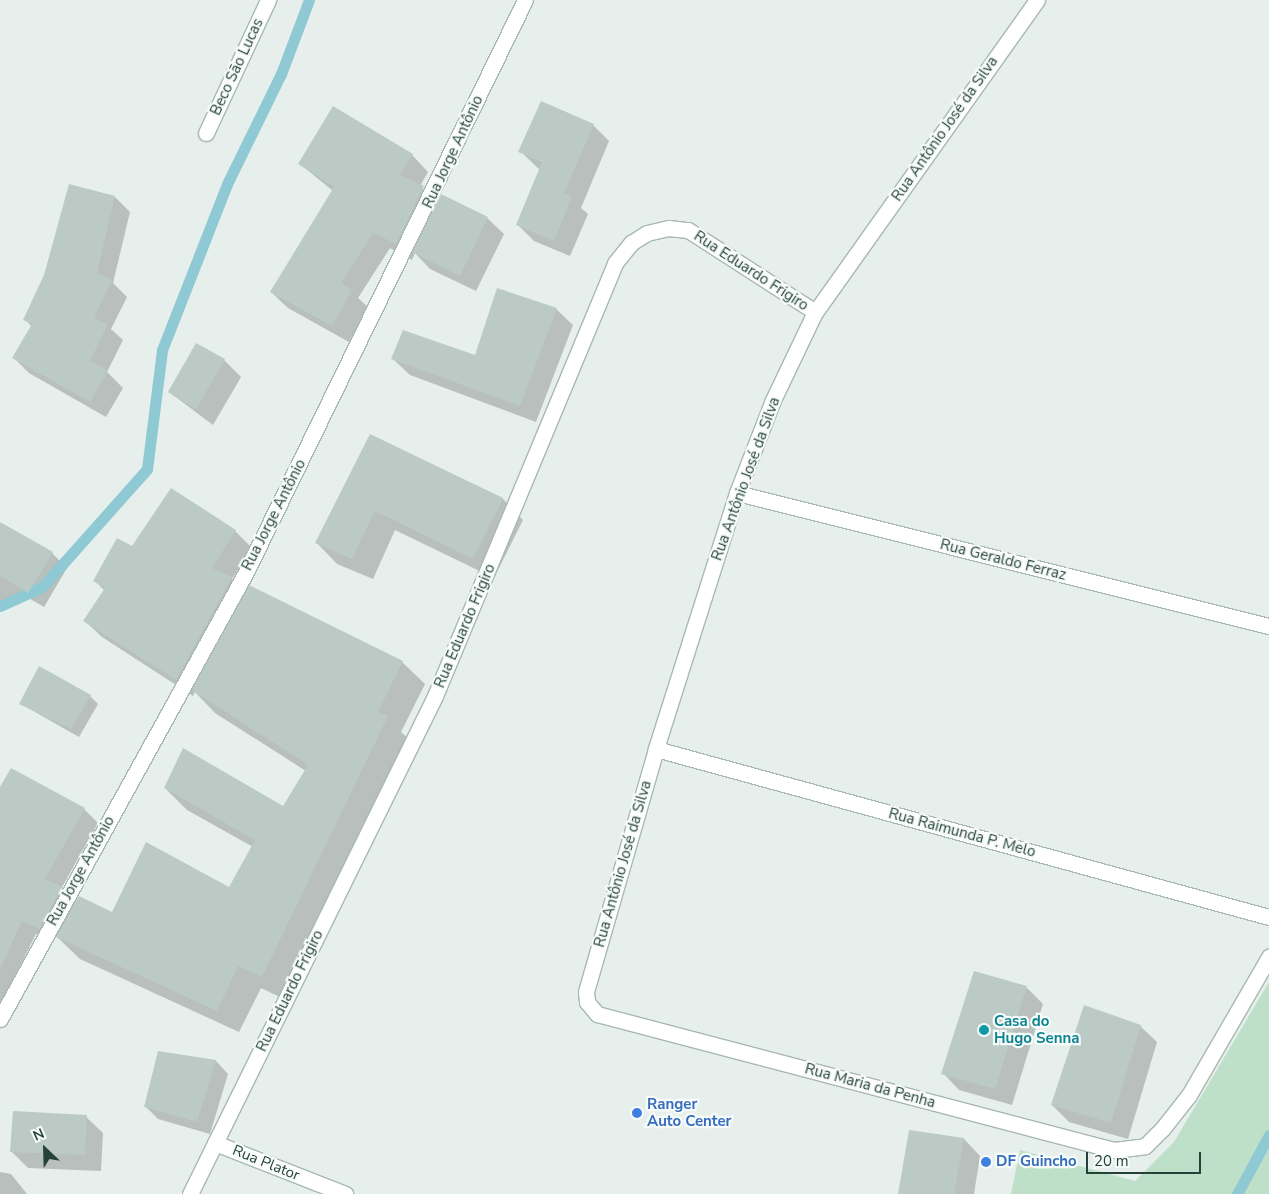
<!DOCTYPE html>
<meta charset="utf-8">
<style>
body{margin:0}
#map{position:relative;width:1269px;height:1194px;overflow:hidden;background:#e6efeb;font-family:"Nunito Sans",sans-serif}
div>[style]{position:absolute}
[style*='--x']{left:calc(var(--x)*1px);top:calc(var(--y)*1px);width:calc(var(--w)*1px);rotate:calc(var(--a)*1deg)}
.green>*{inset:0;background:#bfe0c8}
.shadow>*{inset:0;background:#0003}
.stream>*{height:11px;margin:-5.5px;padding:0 5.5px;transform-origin:5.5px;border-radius:5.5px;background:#8ec9d4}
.building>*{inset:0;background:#bbcac4}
.roads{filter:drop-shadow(1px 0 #a8b8b2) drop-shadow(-1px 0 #a8b8b2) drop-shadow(0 1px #a8b8b2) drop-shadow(0 -1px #a8b8b2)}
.minor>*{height:15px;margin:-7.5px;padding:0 7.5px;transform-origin:7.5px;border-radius:7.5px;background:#fff}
.dots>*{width:14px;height:14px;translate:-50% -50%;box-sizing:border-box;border:2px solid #f7fbf9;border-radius:50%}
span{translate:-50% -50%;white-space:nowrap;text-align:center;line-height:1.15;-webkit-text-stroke:4.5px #f7fbf9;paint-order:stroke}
.street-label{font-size:15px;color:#24423a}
.culture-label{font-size:15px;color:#0d838f;font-weight:700}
.left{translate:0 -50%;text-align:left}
.shop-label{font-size:15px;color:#366cbe;font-weight:700}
.north{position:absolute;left:20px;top:1124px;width:50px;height:50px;-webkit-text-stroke:4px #f7fbf9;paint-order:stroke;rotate:336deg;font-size:14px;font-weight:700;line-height:20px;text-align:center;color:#24423a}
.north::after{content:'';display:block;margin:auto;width:18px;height:22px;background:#24423a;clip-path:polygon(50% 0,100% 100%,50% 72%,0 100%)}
.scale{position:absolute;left:1086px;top:1152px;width:115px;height:22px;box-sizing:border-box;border:2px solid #24423a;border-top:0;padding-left:6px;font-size:15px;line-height:18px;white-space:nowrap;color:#24423a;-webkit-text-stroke:4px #f7fbf9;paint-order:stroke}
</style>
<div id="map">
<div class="green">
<i style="clip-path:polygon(1269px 982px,1269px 1194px,1011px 1194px,1020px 1150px,1135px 1181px,1174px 1142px)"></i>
</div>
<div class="shadow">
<i style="clip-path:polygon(593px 125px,609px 141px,581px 208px,588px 214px,570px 256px,534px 241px,517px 224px,540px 170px,520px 151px)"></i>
<i style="clip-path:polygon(412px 155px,428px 172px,420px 186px,438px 202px,487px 218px,504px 234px,476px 291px,430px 269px,415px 253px,412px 260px,390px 248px,358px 298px,368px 307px,349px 342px,288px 308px,271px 292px,333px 191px,300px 164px)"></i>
<i style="clip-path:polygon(115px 197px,130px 212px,113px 283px,127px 297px,111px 329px,123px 340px,107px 372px,123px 388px,106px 417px,29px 373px,14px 358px,32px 327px,25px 319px)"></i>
<i style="clip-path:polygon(556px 309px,573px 325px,536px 422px,410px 375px,393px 359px,476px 357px)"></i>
<i style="clip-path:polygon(224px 360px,241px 377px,213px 425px,169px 392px)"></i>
<i style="clip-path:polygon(370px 436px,503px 499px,523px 520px,494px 578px,395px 530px,373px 579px,337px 564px,317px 543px)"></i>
<i style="clip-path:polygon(0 523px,52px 553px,67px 568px,44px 607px,20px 593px,0 609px)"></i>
<i style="clip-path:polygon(235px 531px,252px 548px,232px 579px,246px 593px,402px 662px,425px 684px,401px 732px,409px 739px,284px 999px,261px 988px,239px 1032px,80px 959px,56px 936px,53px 942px,36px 934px,0 1006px,0 789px,84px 809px,98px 823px,61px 889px,76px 903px,113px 913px,230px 889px,253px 847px,187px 810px,165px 788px,283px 807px,306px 771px,215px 713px,195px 692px,193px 696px,102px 637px,85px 621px,105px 591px,95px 581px,132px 548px)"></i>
<i style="clip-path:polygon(90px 696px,98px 704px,79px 737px,21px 704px)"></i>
<i style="clip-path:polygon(974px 973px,1027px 988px,1043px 1004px,1012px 1105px,959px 1090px,943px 1073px)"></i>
<i style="clip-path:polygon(1140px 1026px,1157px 1042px,1128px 1139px,1069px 1122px,1052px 1105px)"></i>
<i style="clip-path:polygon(159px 1052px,216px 1061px,228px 1074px,210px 1134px,158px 1119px,145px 1106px)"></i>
<i style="clip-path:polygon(86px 1117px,103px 1133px,101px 1171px,28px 1168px,11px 1151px)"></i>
<i style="clip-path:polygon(910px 1131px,964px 1139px,980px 1156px,974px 1194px,899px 1194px)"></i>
<i style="clip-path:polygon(0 1172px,11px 1174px,27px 1194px,0 1194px)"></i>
</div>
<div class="stream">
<i style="--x:0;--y:606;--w:46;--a:-24.3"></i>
<i style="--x:42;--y:587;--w:158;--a:-48.3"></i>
<i style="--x:147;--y:469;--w:120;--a:-82.8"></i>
<i style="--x:162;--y:350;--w:178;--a:-68.6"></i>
<i style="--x:227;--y:184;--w:123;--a:-63.9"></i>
<i style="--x:281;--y:74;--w:79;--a:-69.3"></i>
<i style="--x:1237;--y:1194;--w:67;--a:-61.5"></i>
</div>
<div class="building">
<i style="clip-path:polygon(541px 101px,594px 124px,564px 193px,572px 197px,554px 241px,516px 225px,542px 162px,518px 152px)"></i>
<i style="clip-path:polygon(333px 106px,413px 154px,400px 175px,424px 186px,396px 244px,373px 233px,341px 283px,352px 290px,332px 326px,270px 292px,334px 187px,298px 164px)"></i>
<i style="clip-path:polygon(69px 184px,115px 196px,97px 273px,112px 280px,94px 318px,108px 324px,90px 361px,108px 371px,90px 402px,12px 358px,32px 324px,23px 320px,44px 275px)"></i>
<i style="clip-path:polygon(441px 194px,488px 217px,460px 276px,412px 252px)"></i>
<i style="clip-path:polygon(497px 288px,557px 308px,520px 406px,391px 359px,403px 330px,475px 355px)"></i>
<i style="clip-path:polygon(196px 343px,225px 359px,196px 409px,168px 392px)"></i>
<i style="clip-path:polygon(370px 434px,503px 498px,473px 559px,375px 511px,352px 559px,315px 543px)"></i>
<i style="clip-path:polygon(171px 488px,236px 530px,212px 568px,232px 577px,176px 680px,83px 621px,105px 588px,93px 581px,117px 538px,132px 546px)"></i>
<i style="clip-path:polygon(0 522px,53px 552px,28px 593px,0 576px)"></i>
<i style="clip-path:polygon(249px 585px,403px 661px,378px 712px,388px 716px,262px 977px,238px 966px,217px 1011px,56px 937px,79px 896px,112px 912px,146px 842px,229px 887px,255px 840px,164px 788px,183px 748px,283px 806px,308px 765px,192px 690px)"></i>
<i style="clip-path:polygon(39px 666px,91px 695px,71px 729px,19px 704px)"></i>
<i style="clip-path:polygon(11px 768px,85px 808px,45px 879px,62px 887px,39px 929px,22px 921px,0 969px,0 787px)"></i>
<i style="clip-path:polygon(974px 971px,1027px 986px,995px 1089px,941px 1074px)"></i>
<i style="clip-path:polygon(1084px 1005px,1141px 1025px,1111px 1123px,1051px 1105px)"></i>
<i style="clip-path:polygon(158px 1051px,216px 1060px,197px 1122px,144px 1107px)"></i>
<i style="clip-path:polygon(13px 1111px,87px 1115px,85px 1155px,10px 1152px)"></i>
<i style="clip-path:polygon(909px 1130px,964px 1138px,954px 1194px,898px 1194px)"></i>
</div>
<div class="roads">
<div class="minor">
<i style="--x:1037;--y:0;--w:383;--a:125.4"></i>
<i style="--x:815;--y:312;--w:98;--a:115.5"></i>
<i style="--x:773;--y:400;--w:100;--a:111.2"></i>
<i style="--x:737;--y:493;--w:269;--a:107.6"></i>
<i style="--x:656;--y:749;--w:253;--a:106.1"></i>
<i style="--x:586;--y:992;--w:10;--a:84"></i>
<i style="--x:587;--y:1002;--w:16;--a:50"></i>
<i style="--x:597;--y:1014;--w:535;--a:14.74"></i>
<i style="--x:1114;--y:1150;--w:31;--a:-7"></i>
<i style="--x:1145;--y:1146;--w:25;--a:-45"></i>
<i style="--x:1163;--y:1128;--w:42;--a:-51.8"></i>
<i style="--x:1189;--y:1095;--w:160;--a:-59.9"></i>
<i style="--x:206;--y:133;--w:147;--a:-65"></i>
<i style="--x:737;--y:493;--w:548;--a:14.04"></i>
<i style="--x:656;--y:749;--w:636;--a:15.33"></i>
<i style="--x:0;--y:1019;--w:510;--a:-61.17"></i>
<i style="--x:246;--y:572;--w:636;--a:-64"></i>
<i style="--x:215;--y:1143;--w:140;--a:21.4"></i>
<i style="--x:190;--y:1194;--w:555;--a:-63.8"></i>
<i style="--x:435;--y:696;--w:469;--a:-67.4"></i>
<i style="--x:615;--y:263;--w:26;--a:-51"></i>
<i style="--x:631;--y:243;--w:19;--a:-32"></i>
<i style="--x:647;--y:233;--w:22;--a:-13"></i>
<i style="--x:668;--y:228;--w:20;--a:6"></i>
<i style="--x:688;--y:230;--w:151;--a:32.8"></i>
</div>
</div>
<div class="dots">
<i style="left:984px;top:1030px;background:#0f9aa8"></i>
<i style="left:637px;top:1113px;background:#3f7fe0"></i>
<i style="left:986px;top:1162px;background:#3f7fe0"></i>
</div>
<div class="street-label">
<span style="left:237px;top:67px;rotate:-65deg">Beco São Lucas</span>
<span style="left:945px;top:129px;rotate:-55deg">Rua Antônio José da Silva</span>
<span style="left:453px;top:152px;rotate:-65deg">Rua Jorge Antônio</span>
<span style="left:751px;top:271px;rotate:33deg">Rua Eduardo Frigiro</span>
<span style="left:746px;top:479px;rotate:-70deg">Rua Antônio José da Silva</span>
<span style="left:274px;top:515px;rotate:-63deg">Rua Jorge Antônio</span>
<span style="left:1003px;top:560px;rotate:14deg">Rua Geraldo Ferraz</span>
<span style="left:465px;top:626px;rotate:-67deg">Rua Eduardo Frigiro</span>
<span style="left:962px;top:833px;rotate:15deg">Rua Raimunda P. Melo</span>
<span style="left:623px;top:864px;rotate:-74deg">Rua Antônio José da Silva</span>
<span style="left:81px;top:871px;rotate:-61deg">Rua Jorge Antônio</span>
<span style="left:290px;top:991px;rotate:-64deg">Rua Eduardo Frigiro</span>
<span style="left:870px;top:1086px;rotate:15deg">Rua Maria da Penha</span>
<span style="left:266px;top:1163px;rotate:22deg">Rua Plator</span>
</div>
<div class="culture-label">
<span class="left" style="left:994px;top:1030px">Casa do<br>Hugo Senna</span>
</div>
<div class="shop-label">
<span class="left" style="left:647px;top:1113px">Ranger<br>Auto Center</span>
<span class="left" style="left:996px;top:1162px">DF Guincho</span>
</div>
<div class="north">N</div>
<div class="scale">20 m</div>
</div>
